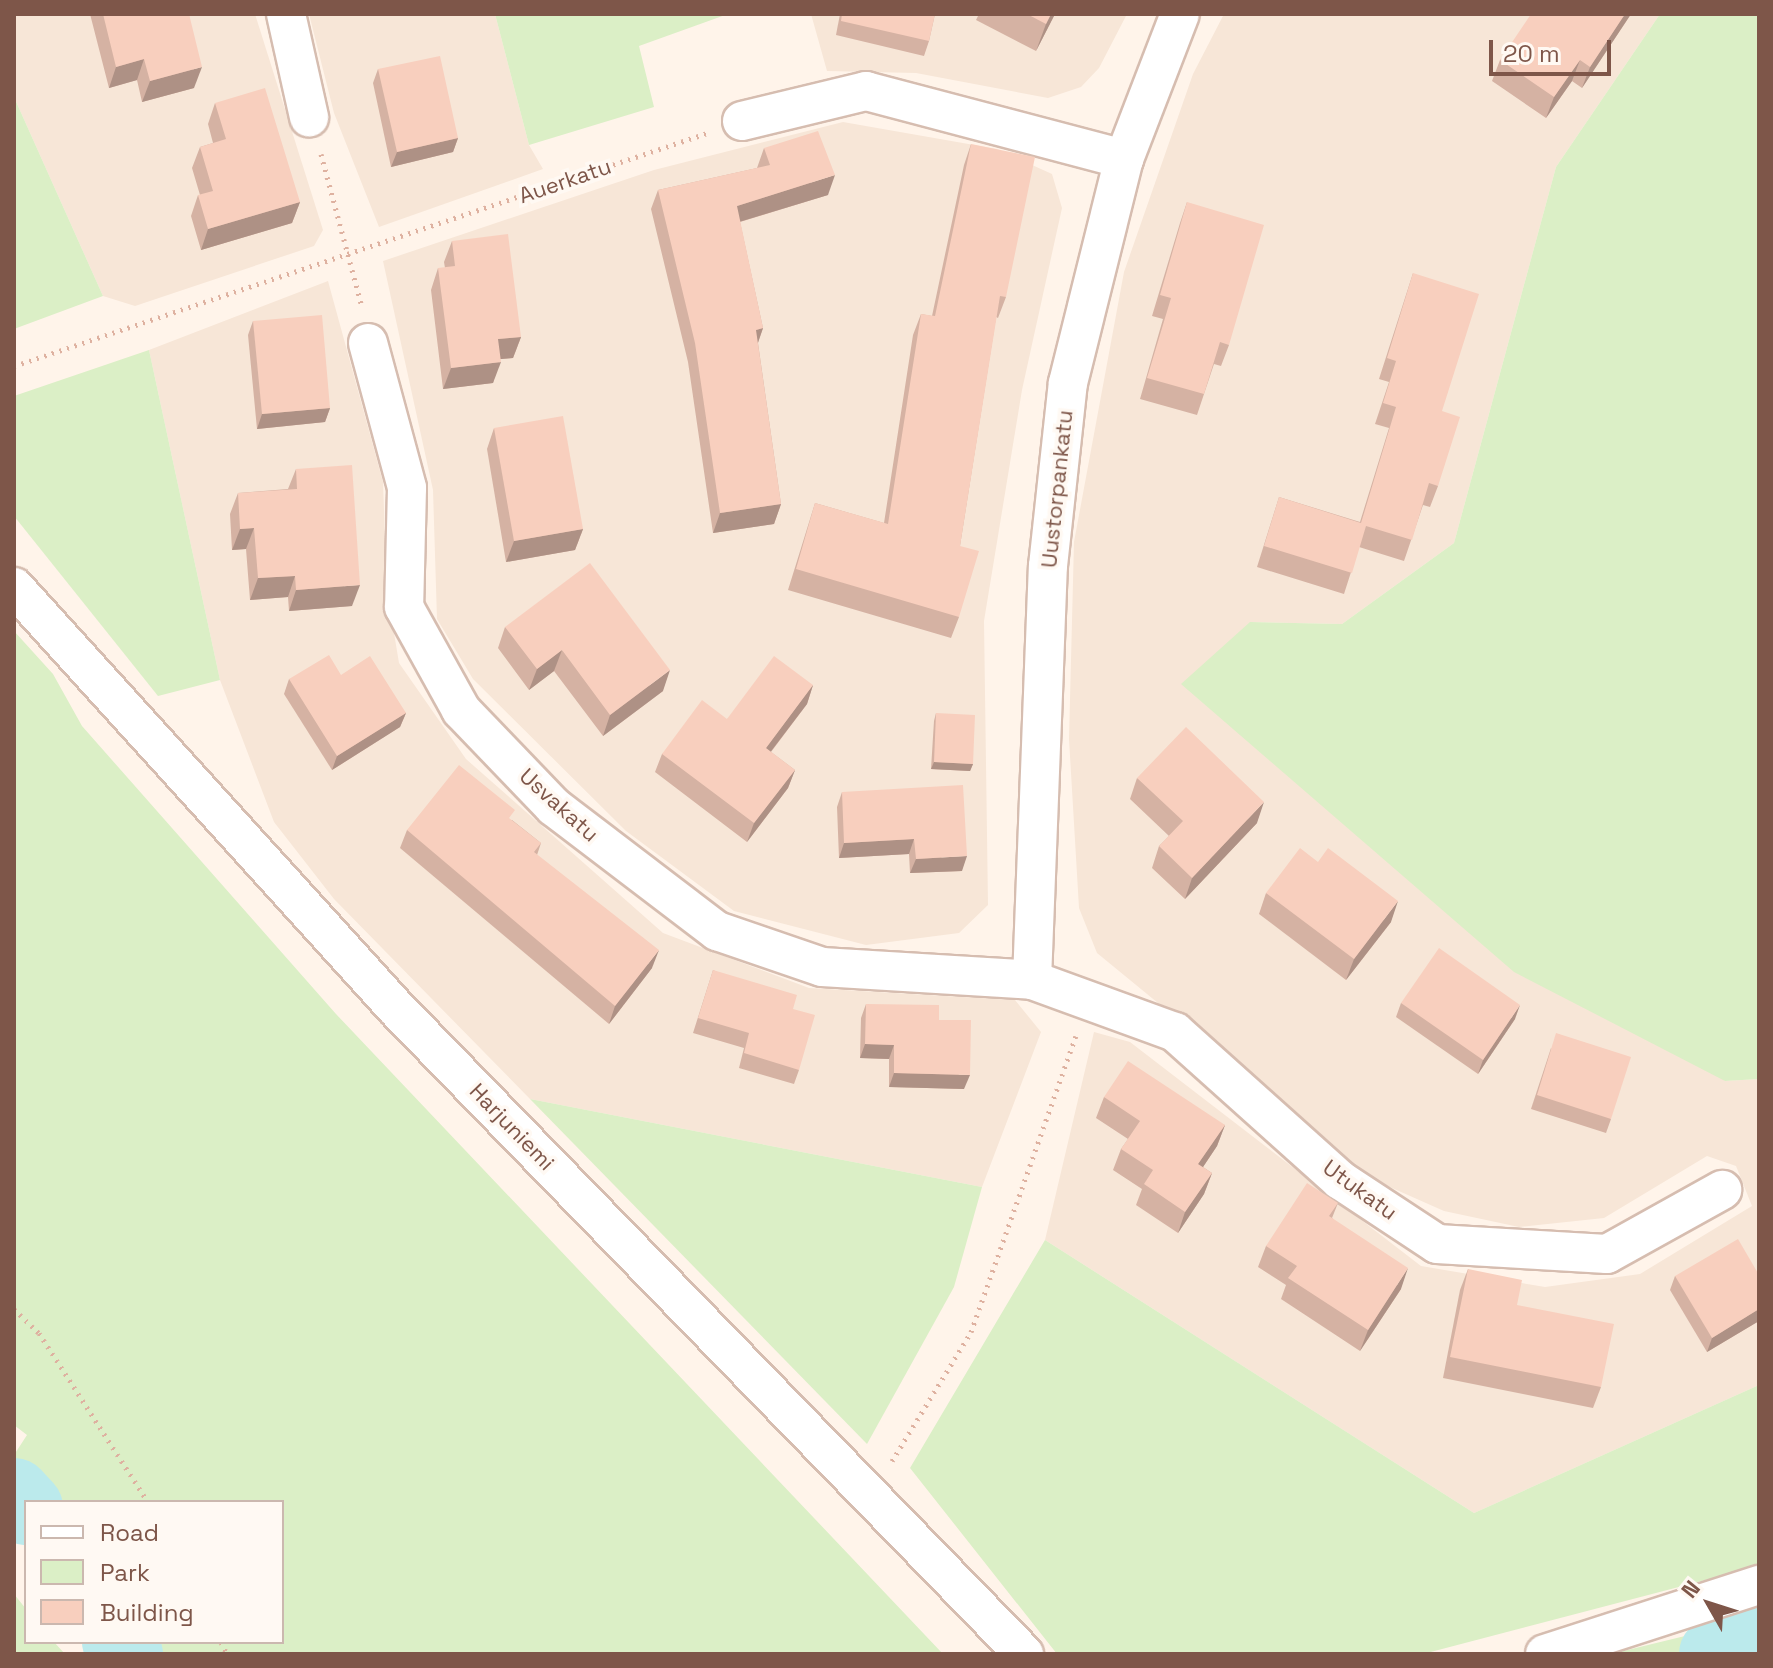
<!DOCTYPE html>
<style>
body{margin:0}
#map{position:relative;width:1773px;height:1668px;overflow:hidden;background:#fff4ea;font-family:"Space Grotesk",sans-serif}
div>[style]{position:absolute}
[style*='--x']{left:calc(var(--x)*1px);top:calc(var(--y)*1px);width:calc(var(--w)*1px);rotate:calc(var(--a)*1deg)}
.residential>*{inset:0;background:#f7e6d7}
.green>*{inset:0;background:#dbefc6}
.river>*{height:74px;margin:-37px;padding:0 37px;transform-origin:37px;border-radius:37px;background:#bbeaec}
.path>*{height:5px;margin-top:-2.5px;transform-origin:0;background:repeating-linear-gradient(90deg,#deb1a0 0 2px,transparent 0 8px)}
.roads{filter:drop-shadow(2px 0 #d6bdb0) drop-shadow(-2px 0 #d6bdb0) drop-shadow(0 2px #d6bdb0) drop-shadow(0 -2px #d6bdb0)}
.minor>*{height:38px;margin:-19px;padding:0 19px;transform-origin:19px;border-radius:19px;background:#fff}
.wall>*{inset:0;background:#d5b2a3}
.shaded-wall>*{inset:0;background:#ae9185}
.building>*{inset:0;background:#f8cfbe}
span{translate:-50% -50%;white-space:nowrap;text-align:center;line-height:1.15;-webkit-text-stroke:7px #fff9f3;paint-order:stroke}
.street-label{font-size:22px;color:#7e5649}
.frame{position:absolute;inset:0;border:16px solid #7e5649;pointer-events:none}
.legend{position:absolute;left:24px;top:1500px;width:260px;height:144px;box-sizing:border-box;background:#fff9f3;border:2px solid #cbb8af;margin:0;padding:10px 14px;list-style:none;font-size:24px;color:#7e5649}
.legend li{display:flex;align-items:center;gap:16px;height:40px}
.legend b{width:40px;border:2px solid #cbb8af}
.north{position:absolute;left:1669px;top:1564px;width:80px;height:80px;-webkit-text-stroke:6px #fff9f3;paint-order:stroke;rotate:309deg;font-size:22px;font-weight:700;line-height:32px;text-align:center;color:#7e5649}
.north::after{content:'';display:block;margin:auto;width:28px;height:36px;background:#7e5649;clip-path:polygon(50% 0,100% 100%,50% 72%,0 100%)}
.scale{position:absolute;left:1489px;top:40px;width:122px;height:36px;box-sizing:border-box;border:4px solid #7e5649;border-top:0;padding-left:10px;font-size:24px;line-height:28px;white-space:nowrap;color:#7e5649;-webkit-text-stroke:6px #fff9f3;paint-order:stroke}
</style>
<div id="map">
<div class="residential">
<i style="clip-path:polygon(14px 14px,255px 14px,323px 230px,314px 246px,135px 306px,103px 296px,14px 97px)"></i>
<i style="clip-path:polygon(309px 14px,495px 14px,529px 145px,543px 169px,379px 227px,334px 113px)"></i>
<i style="clip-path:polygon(811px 14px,1127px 14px,1099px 68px,1081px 87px,1048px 98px,916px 73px,827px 71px)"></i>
<i style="clip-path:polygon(1224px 14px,1660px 14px,1556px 167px,1454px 543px,1342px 624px,1250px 622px,1725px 1081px,1759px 1079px,1759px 1385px,1474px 1513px,1045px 1240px,1094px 1032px,1130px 1042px,1421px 1266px,1545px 1287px,1640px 1274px,1752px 1206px,1736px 1166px,1707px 1156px,1604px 1218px,1519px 1227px,1444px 1211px,1374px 1180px,1097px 953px,1079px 908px,1069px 739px,1074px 542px,1124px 272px,1193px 74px)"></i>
<i style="clip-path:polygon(843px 122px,997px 149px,1052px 174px,1062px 208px,1022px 390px,984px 621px,988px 905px,959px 933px,866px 945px,734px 911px,626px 831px,473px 679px,437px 619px,433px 490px,383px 261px,654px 170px)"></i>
<i style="clip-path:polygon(328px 281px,383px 482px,387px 591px,399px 663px,466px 759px,663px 933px,809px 988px,1015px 1000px,1041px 1032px,982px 1187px,530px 1099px,334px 899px,274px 822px,220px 680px,149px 350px)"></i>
</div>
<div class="green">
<i style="clip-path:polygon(495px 14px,728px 14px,639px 46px,654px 107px,529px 145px)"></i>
<i style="clip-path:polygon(1660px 14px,1759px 14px,1759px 1079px,1725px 1081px,1514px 972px,1181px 684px,1250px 622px,1342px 624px,1454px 543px,1556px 167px)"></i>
<i style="clip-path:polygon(14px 97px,103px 296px,14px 329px)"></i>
<i style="clip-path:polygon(149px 350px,220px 680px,158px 696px,14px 516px,14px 396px)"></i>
<i style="clip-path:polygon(14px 631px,53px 674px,82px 726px,336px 1014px,943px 1654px,147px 1654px,136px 1642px,282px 1642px,282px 1502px,26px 1502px,26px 1515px,14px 1501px,14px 1455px,27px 1435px,14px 1425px)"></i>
<i style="clip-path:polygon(530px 1099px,982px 1187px,954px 1287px,867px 1444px)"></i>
<i style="clip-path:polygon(1045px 1240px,1474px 1513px,1759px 1385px,1759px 1566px,1423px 1654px,1057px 1654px,910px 1468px)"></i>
<i style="clip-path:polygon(14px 1594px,26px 1609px,26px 1642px,54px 1642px,65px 1654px,14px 1654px)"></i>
<i style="clip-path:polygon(1759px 1618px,1759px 1654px,1611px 1654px)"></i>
</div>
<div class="river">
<i style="--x:14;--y:1495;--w:18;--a:47"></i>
<i style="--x:119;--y:1642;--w:14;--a:60"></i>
<i style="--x:1716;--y:1654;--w:47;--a:-23.8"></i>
</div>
<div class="path">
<i style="--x:321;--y:154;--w:158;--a:75"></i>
<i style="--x:14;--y:366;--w:731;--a:-18.58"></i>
<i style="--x:14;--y:1309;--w:35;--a:44"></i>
<i style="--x:39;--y:1333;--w:201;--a:57.2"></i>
<i style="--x:892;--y:1461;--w:151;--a:-58.5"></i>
<i style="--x:971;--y:1332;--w:314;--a:-70.5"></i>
<i style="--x:221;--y:1642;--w:13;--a:63"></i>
</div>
<div class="roads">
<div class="minor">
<i style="--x:286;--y:14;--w:106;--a:77.4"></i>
<i style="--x:742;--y:121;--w:128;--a:-13.6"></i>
<i style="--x:866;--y:91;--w:267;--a:14.8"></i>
<i style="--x:368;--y:343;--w:150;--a:74.9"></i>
<i style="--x:407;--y:488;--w:119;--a:91.4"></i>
<i style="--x:404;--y:607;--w:118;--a:61"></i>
<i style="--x:461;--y:710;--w:134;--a:46.2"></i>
<i style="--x:554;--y:807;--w:205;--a:37.3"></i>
<i style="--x:717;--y:931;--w:111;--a:18.9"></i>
<i style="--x:822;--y:967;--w:210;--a:3.5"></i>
<i style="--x:1032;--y:980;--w:152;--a:20"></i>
<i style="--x:1175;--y:1032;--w:222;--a:41.9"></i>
<i style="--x:1340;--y:1180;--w:116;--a:33.4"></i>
<i style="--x:1437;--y:1244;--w:170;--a:3.4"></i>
<i style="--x:1607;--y:1254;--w:132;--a:-29.1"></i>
<i style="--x:14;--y:587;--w:566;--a:47.79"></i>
<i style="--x:394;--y:1006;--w:904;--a:45.81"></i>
<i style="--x:1032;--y:980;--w:414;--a:-87.8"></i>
<i style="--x:1048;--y:566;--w:184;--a:-83.8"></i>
<i style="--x:1068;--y:383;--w:231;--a:-76"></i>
<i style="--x:1124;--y:159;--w:155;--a:-68.9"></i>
<i style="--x:1545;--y:1654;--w:225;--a:-17.9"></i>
</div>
</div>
<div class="wall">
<i style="clip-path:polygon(90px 14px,189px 14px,194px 88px,142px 102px,137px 80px,109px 88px)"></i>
<i style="clip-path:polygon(840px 14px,935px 14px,929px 41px,924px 56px,836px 35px)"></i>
<i style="clip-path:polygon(979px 14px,1055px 14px,1036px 51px,976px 20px)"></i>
<i style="clip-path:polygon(1631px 14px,1582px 88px,1572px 81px,1546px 118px,1492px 81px,1500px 60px)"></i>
<i style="clip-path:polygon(378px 69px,458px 138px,453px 152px,391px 167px,373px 83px)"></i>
<i style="clip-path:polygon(215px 103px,300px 202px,292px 223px,201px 250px,191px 216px,198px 195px,200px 195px,192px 168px,200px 147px,213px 143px,208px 124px)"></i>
<i style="clip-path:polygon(971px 144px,1006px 297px,998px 318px,996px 317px,960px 546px,959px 617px,951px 638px,788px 590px,815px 503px,884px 523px,913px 335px,921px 314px,932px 316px,964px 165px)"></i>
<i style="clip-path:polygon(764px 148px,828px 195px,740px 222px,763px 328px,758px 343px,781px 504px,774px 524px,713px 533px,688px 362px,651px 209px,658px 190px,757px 168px)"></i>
<i style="clip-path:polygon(1187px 202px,1229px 345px,1221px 366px,1214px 364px,1197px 415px,1140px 399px,1163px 319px,1152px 316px,1180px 223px)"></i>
<i style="clip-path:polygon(452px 241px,521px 337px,513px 358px,500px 359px,493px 383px,443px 389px,431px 290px,438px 268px,445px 268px,444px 262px)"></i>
<i style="clip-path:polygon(1413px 273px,1442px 411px,1438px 486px,1430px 507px,1423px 505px,1404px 561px,1359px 547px,1344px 594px,1257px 567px,1279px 497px,1360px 522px,1389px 428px,1375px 424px,1389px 382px,1379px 379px)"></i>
<i style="clip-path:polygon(253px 321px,330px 408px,325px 422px,257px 429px,248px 335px)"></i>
<i style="clip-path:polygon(494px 428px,583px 529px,575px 550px,506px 562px,487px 449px)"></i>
<i style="clip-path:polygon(296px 469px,352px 606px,289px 611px,288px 597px,250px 600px,246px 549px,232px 550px,230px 514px,238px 493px,288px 489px)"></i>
<i style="clip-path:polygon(505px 627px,663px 691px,603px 736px,554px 671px,529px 690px,498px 648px)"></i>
<i style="clip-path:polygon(341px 675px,406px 713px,400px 727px,332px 770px,284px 694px,289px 679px)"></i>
<i style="clip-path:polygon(813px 685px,807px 704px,771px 752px,795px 770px,788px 788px,747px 842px,655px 772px,662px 754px,727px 719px)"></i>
<i style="clip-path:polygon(936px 713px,973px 764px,970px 771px,931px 769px,934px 721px)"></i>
<i style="clip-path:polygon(1137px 778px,1257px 823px,1185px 899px,1152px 868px,1159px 846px,1169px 836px,1130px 799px)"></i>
<i style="clip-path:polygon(842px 792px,962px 871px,910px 873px,909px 854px,839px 858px,837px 807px)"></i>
<i style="clip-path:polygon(512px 820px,541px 843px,537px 855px,652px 968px,609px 1024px,400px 848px,407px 830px)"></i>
<i style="clip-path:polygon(1266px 893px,1391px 922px,1346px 980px,1259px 914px)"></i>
<i style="clip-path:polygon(713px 970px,793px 1009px,799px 1070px,794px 1084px,739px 1068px,744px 1048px,693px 1033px)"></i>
<i style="clip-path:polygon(1401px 1003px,1515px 1019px,1478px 1074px,1396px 1017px)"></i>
<i style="clip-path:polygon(866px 1004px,939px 1020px,964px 1089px,889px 1087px,889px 1059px,860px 1058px,861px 1018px)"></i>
<i style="clip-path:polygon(1551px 1048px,1611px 1119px,1606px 1133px,1531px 1109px)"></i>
<i style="clip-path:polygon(1104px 1097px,1225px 1125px,1217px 1146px,1203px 1167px,1212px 1173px,1204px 1194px,1178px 1233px,1136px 1205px,1142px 1189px,1113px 1170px,1121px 1149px,1128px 1139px,1096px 1118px)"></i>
<i style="clip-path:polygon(1338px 1203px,1332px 1218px,1401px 1289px,1360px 1351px,1281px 1299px,1286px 1285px,1258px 1267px,1266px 1246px)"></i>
<i style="clip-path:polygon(1468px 1269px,1601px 1387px,1593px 1408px,1443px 1378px,1460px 1290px)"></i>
<i style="clip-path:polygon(1759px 1275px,1759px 1321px,1707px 1352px,1670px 1290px,1675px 1276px)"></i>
</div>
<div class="shaded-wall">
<i style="clip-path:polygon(1051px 14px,1055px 14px,1036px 51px,1046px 24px)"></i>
<i style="clip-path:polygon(1625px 14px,1631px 14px,1582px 88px,1590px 67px)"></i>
<i style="clip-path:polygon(144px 59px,137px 80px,109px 88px,116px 67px)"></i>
<i style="clip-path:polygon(1580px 60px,1572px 81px,1546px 118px,1554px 97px)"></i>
<i style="clip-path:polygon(202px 67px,194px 88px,142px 102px,150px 81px)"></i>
<i style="clip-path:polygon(458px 138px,453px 152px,391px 167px,397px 152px)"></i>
<i style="clip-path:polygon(835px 175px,828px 195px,729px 225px,737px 206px)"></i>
<i style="clip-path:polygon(300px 202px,292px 223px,201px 250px,208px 229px)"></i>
<i style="clip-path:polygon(763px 328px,756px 348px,756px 330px)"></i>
<i style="clip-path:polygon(521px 337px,513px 358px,490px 360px,498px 339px)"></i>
<i style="clip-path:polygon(501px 362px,493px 383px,443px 389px,451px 368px)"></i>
<i style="clip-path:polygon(330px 408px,325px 422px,257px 429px,262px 414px)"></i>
<i style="clip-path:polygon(781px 504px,774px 524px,713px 533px,720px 513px)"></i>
<i style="clip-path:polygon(254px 528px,246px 549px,232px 550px,240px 529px)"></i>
<i style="clip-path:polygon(583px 529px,575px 550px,506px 562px,514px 541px)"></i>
<i style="clip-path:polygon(295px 576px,288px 597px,250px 600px,258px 578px)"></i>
<i style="clip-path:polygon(360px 585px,352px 606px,289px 611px,296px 590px)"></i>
<i style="clip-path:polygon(562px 650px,554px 671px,529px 690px,537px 669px)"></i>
<i style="clip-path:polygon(670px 670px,663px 691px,603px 736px,610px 715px)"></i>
<i style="clip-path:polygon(813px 685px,807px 704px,759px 767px,766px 748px)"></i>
<i style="clip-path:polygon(406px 713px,400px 727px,332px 770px,337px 756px)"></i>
<i style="clip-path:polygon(934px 762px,973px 764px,970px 771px,931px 769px)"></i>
<i style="clip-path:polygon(795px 770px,788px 788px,747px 842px,754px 823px)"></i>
<i style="clip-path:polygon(1264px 802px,1257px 823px,1185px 899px,1192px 878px)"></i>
<i style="clip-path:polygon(914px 839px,909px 854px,839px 858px,844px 843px)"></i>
<i style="clip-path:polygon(967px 856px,962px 871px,910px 873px,916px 859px)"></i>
<i style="clip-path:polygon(1398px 901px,1391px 922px,1346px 980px,1354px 959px)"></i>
<i style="clip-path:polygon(659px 950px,652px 968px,609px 1024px,615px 1006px)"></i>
<i style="clip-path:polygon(1520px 1005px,1515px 1019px,1478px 1074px,1483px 1060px)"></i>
<i style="clip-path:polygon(865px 1044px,894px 1045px,889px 1059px,860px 1058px)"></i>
<i style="clip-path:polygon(894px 1073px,970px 1075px,964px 1089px,889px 1087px)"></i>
<i style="clip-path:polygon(1225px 1125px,1217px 1146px,1191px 1185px,1198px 1164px)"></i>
<i style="clip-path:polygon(1212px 1173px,1204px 1194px,1178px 1233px,1185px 1212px)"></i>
<i style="clip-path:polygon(1408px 1268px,1401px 1289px,1360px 1351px,1368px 1330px)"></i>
<i style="clip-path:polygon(1759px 1309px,1759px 1321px,1707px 1352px,1712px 1338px)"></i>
</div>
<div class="building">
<i style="clip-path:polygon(103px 14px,189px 14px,202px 67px,150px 81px,144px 59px,116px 67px)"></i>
<i style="clip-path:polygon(842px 14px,935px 14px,929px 41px,841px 21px)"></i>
<i style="clip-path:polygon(1027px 14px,1051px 14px,1046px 24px)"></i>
<i style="clip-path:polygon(1531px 14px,1625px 14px,1590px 67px,1580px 60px,1554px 97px,1500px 60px)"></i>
<i style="clip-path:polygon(440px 56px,458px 138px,397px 152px,378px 69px)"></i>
<i style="clip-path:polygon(265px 88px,300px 202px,208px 229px,198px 195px,213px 191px,200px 147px,226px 139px,215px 103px)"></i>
<i style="clip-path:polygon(818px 131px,835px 175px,737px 206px,763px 328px,756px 330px,781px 504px,720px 513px,695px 343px,658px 190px,770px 165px,764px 148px)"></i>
<i style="clip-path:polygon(971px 144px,1035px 157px,1006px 297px,1000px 296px,960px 546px,979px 551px,959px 617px,796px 569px,815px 503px,888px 524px,921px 314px,935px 316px)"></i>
<i style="clip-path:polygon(1187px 202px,1264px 225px,1229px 345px,1220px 342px,1204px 394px,1147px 378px,1171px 298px,1160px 295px)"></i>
<i style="clip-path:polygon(508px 234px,521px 337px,498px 339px,501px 362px,451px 368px,438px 268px,455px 266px,452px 241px)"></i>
<i style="clip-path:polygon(1413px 273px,1479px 294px,1442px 411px,1460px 417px,1438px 486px,1429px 483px,1412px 540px,1366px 526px,1352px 573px,1264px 546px,1279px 497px,1361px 523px,1396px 407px,1383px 403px,1396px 361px,1387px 358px)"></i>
<i style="clip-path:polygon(322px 315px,330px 408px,262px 414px,253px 321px)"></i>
<i style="clip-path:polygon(563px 416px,583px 529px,514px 541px,494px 428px)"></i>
<i style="clip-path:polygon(352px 465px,360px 585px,296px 590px,295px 576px,258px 578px,254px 528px,240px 529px,238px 493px,297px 489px,296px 469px)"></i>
<i style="clip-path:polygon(590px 563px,670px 670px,610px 715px,562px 650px,537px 669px,505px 627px)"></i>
<i style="clip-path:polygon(329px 655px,341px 675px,370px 656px,406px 713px,337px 756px,289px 679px)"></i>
<i style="clip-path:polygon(774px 656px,813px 685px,766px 748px,795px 770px,754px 823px,662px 754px,702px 700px,727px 719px)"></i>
<i style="clip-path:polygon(936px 713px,975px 715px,973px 764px,934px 762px)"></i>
<i style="clip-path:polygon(1186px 727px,1264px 802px,1192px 878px,1159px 846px,1183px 821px,1137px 778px)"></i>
<i style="clip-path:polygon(459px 765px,515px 810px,509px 818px,541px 843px,534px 852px,659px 950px,615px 1006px,407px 830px)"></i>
<i style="clip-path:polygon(963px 785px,967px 856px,916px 859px,914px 839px,844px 843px,842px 792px)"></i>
<i style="clip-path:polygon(1300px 848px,1318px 862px,1328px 848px,1398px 901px,1354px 959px,1266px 893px)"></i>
<i style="clip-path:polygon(1439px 948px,1520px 1005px,1483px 1060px,1401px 1003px)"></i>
<i style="clip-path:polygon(713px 970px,797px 995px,793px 1009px,815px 1015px,799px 1070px,744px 1053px,749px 1033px,698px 1018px)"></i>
<i style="clip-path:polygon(866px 1004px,939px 1005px,939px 1020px,971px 1020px,970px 1075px,894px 1073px,894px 1045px,865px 1044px)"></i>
<i style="clip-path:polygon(1556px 1033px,1631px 1057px,1611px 1119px,1537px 1095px)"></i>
<i style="clip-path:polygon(1128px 1061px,1225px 1125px,1198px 1164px,1212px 1173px,1185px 1212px,1144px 1184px,1153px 1170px,1121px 1149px,1140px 1121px,1104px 1097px)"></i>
<i style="clip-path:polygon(1307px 1183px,1338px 1203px,1329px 1216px,1408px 1268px,1368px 1330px,1288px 1278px,1297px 1266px,1266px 1246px)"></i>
<i style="clip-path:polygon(1738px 1239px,1759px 1275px,1759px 1309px,1712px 1338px,1675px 1276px)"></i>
<i style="clip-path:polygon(1468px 1269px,1522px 1280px,1517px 1305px,1614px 1324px,1601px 1387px,1450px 1357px)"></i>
</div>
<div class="street-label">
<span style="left:565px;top:181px;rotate:-19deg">Auerkatu</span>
<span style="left:1057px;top:489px;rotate:-84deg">Uustorpankatu</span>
<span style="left:559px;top:805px;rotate:42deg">Usvakatu</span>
<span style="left:512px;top:1127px;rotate:46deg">Harjuniemi</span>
<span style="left:1360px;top:1190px;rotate:36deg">Utukatu</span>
</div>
<div class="frame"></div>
<ul class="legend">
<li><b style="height:10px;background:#fff"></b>Road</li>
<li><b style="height:22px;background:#dbefc6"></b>Park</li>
<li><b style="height:22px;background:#f8cfbe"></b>Building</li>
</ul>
<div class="north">N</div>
<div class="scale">20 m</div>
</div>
